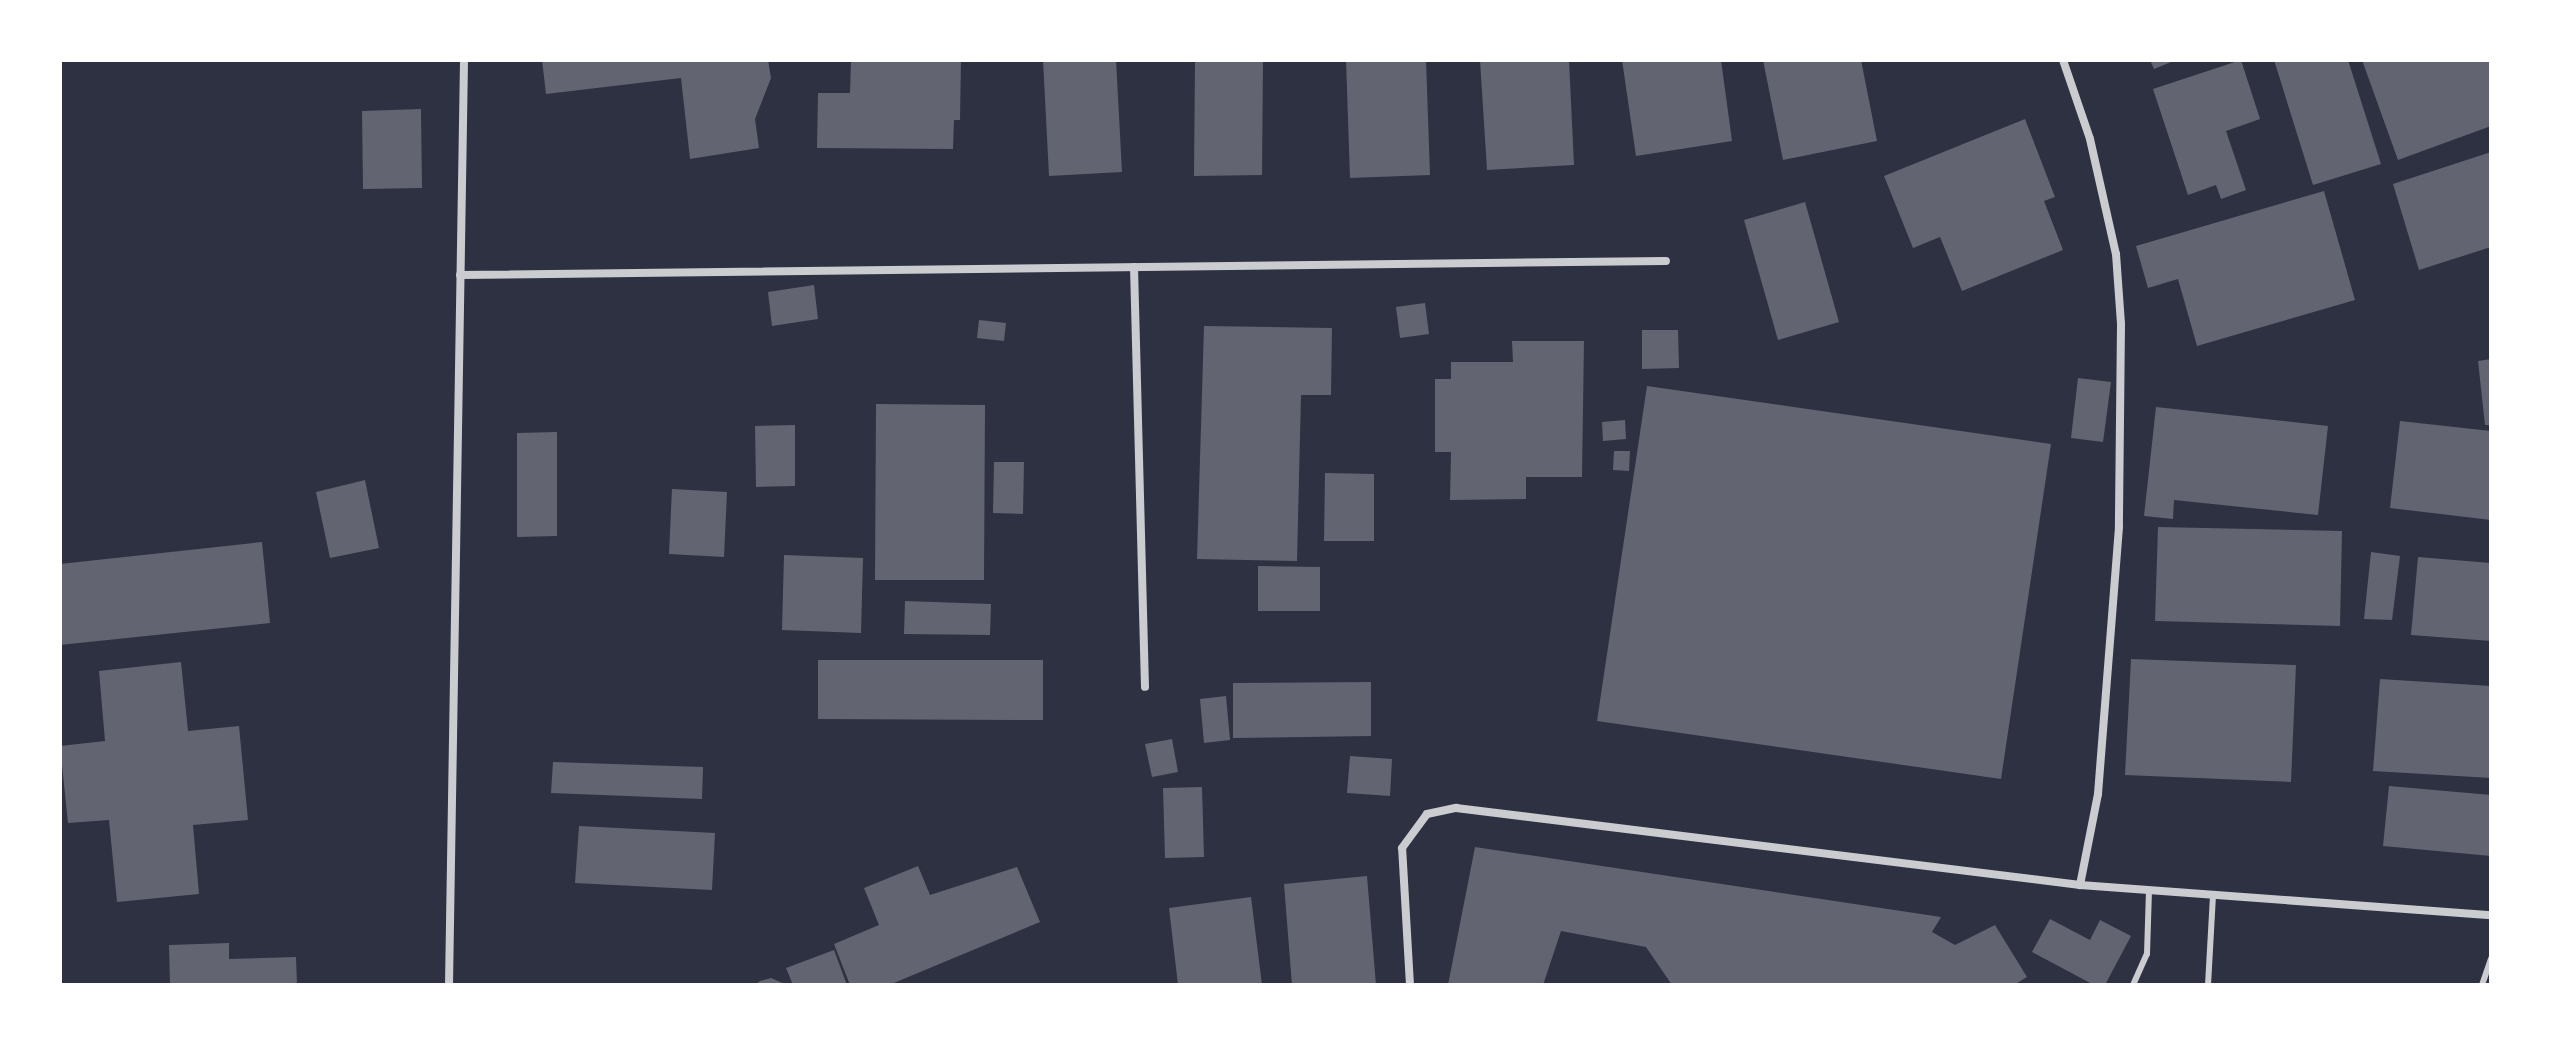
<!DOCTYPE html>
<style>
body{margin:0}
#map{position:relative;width:2551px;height:1045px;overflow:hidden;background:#2d3142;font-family:"Noto Serif",serif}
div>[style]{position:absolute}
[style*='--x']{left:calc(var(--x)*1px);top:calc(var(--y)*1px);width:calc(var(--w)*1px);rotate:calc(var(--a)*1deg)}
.building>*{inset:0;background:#626471}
.service>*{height:6px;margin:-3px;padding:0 3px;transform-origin:3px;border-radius:3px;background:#caccd0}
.minor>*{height:8px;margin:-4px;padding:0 4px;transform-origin:4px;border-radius:4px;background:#caccd0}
span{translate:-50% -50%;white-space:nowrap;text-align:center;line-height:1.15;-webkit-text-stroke:7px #fff;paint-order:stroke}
.frame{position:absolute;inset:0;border:62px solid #fff;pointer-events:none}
</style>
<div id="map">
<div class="building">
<i style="clip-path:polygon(542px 60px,768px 60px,771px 78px,755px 119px,759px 148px,690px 159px,681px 78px,546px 94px)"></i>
<i style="clip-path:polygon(851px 60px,961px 60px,960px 120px,954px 120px,953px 149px,817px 148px,818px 93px,850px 93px)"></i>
<i style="clip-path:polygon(1043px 60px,1116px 60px,1122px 172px,1049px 176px)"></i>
<i style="clip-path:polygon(1195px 60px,1263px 60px,1262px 175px,1194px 176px)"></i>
<i style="clip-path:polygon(1346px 60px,1426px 60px,1430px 175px,1350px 178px)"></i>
<i style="clip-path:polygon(1480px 60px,1569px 60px,1574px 165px,1487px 170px)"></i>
<i style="clip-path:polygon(1622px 60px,1721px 60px,1732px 141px,1636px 156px)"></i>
<i style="clip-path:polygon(1763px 60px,1861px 60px,1877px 141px,1783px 160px)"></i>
<i style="clip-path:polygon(2150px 60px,2176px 60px,2154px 69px)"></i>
<i style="clip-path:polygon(2241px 60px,2260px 119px,2226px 131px,2246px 190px,2221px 199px,2216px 185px,2188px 195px,2153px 89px)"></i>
<i style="clip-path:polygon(2274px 60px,2348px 60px,2381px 164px,2313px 185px)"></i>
<i style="clip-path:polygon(2362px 60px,2491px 60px,2491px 126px,2398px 160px)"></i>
<i style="clip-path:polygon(421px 109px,422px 188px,363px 189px,362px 111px)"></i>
<i style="clip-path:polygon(2025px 119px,2055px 197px,2044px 201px,2063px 250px,1962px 291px,1940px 237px,1913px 248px,1884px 176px)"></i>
<i style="clip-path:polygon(2491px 152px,2491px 247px,2419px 270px,2393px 184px)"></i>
<i style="clip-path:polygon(2324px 191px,2355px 300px,2197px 346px,2178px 279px,2148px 288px,2136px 246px)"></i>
<i style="clip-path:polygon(1805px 202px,1839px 322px,1778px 340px,1744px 220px)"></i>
<i style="clip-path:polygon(814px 285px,818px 319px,772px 326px,768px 292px)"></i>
<i style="clip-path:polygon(1425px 303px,1429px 334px,1400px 338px,1396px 307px)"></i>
<i style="clip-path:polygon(979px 320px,1006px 323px,1004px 341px,977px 338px)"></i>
<i style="clip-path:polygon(1204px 326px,1332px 328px,1331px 395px,1301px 395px,1297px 561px,1197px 559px)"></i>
<i style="clip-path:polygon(1642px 330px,1678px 330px,1679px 368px,1642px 369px)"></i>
<i style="clip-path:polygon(1512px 341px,1584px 341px,1582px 477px,1526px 477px,1526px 499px,1450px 500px,1451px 452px,1435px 452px,1435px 379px,1451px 379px,1451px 362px,1513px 362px)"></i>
<i style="clip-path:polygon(2491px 359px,2491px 425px,2485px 425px,2478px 361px)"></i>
<i style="clip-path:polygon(2078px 378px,2111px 382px,2103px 442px,2071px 438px)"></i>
<i style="clip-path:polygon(1647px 386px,2051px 444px,2001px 779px,1597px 721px)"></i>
<i style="clip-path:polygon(876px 404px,985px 405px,984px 580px,875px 580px)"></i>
<i style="clip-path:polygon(2156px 407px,2328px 426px,2318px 515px,2174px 500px,2173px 519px,2144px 516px)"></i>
<i style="clip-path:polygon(1625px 420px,1626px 439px,1603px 441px,1602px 422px)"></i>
<i style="clip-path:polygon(2400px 421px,2491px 431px,2491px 520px,2390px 508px)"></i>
<i style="clip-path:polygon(795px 425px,795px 486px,756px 487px,755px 426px)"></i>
<i style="clip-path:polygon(557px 432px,557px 536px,517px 537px,517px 433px)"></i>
<i style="clip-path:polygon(1614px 451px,1630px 451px,1629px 471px,1613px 470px)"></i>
<i style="clip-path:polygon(994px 462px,1024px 462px,1023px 514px,993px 513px)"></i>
<i style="clip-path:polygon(1325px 473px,1374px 474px,1374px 541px,1324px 541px)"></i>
<i style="clip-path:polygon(365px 480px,379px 548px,330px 558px,316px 492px)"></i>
<i style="clip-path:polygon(672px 489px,727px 492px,724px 557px,669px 554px)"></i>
<i style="clip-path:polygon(2158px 527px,2342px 531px,2340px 626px,2155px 621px)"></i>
<i style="clip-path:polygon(262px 542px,270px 623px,60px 645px,60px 564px)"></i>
<i style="clip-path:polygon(2371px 552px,2400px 556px,2392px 620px,2364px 619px)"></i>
<i style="clip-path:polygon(784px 555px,863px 558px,861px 633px,782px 630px)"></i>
<i style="clip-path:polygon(2418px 557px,2491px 563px,2491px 641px,2411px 635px)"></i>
<i style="clip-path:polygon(1258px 566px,1320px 567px,1320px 611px,1258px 611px)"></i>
<i style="clip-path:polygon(905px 601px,991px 604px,990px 635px,904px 634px)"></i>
<i style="clip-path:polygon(2131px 659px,2296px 665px,2291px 782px,2125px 775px)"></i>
<i style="clip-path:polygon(818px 660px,1043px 660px,1043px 720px,818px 719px)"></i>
<i style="clip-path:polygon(181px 662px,188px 731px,239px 726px,248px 820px,193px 825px,199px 894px,117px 902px,109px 820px,68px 823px,60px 746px,105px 741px,99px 671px)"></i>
<i style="clip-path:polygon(2380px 679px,2491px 686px,2491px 778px,2373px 771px)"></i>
<i style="clip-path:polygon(1371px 682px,1371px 736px,1233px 738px,1233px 683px)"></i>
<i style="clip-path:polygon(1226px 696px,1230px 740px,1204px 743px,1200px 699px)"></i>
<i style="clip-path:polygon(1172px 739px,1178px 772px,1152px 777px,1145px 744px)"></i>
<i style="clip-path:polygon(1350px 756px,1392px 759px,1390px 796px,1347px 793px)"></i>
<i style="clip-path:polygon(553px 762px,703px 767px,702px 799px,551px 793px)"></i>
<i style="clip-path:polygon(2389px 786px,2491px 795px,2491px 856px,2383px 846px)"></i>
<i style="clip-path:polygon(1202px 787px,1204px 857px,1165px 858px,1163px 788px)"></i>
<i style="clip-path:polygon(579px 826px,715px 833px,712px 890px,575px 883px)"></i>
<i style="clip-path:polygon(1475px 847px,1941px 917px,1932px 932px,1955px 945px,1995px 925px,2027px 977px,2014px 985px,1672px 985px,1646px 947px,1561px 931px,1543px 985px,1448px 985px)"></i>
<i style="clip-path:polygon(918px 866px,930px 895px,1017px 867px,1040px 922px,889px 985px,850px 985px,834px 944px,879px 925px,864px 888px)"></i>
<i style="clip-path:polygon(1367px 876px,1376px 985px,1292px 985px,1284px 884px)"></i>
<i style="clip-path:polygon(1251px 897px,1262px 985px,1178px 985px,1169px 908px)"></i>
<i style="clip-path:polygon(2050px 919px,2090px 940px,2100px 920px,2131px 936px,2105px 985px,2094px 985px,2032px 952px)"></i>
<i style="clip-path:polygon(229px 943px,229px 959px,296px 957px,297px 985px,170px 985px,169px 945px)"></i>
<i style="clip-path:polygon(834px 950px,847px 985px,793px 985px,786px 968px)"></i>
<i style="clip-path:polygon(771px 978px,787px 985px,755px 985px,760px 981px)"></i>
</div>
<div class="service">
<i style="--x:2133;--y:985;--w:34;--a:-66"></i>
<i style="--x:2147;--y:954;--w:62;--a:-88.2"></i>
<i style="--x:2208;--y:985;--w:89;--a:-86.8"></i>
<i style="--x:2482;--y:985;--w:28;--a:-71"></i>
</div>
<div class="minor">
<i style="--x:2063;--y:60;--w:83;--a:71.1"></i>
<i style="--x:2090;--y:139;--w:118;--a:77.3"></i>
<i style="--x:2116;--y:254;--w:70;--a:85.9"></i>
<i style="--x:2121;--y:324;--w:203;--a:90.6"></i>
<i style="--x:2119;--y:527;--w:268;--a:94.5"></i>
<i style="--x:2098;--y:794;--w:93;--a:101.2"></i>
<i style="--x:1134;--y:267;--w:420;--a:88.5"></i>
<i style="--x:460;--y:275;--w:1206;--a:-0.67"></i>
<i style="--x:449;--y:985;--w:925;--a:-89.07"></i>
<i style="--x:1410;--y:985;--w:137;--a:-93.3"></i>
<i style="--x:1402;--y:848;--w:42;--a:-53.7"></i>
<i style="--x:1427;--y:814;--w:30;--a:-12"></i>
<i style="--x:1456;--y:808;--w:629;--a:7.03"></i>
<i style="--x:2080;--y:885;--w:412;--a:4.2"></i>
</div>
<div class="frame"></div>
</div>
